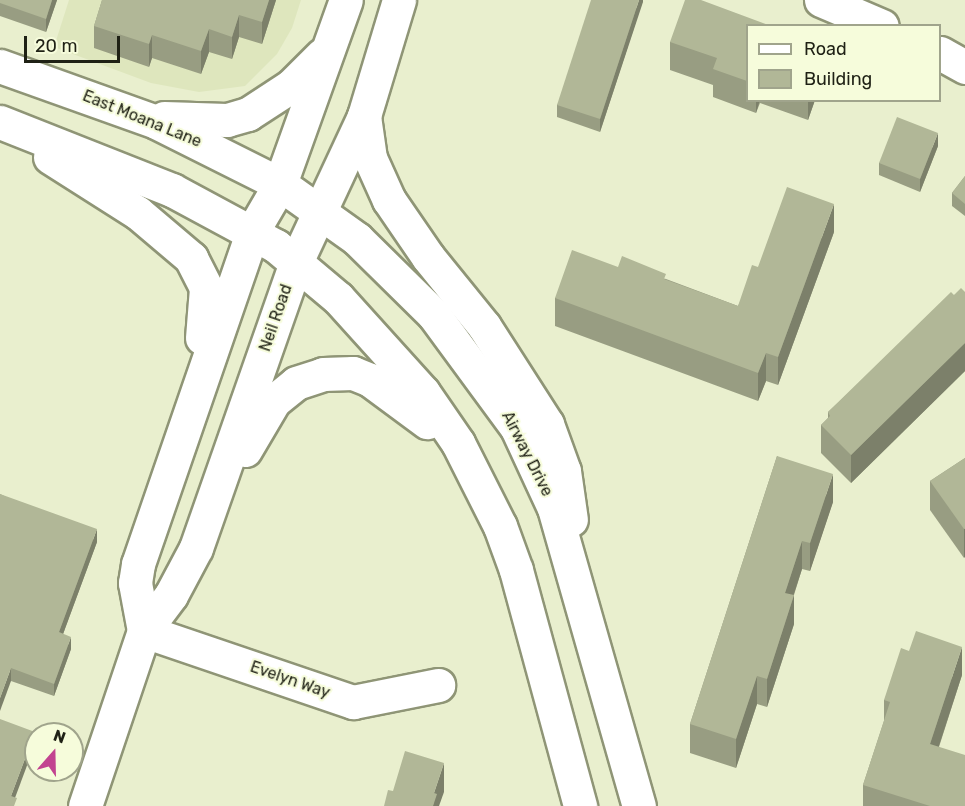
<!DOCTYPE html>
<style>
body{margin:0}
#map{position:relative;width:965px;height:806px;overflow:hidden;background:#e9efce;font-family:Rubik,sans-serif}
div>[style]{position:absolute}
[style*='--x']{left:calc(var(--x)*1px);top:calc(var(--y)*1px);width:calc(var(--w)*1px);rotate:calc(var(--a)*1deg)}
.built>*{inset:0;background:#dee6bd}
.roads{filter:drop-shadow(2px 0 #8f9576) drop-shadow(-2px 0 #8f9576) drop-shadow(0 2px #8f9576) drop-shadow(0 -2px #8f9576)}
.street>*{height:33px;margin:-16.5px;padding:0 16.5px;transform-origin:16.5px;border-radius:16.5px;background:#fff}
.secondary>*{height:33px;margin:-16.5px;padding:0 16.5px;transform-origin:16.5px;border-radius:16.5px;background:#fff}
.wall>*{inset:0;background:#989d82}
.shaded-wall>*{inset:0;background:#7c806a}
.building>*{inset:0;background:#b1b797}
span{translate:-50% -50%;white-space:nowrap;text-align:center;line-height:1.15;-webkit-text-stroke:4.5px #f6fcdb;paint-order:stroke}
.street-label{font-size:16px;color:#1f2115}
.legend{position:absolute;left:746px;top:24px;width:195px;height:78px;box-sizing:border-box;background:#f6fcdb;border:2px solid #a0a48c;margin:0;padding:8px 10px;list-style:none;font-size:18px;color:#1f2115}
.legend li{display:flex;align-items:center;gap:12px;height:30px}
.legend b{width:30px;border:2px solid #a0a48c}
.north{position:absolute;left:24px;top:722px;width:60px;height:60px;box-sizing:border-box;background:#f6fcdb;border:2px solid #a0a48c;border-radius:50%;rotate:20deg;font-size:16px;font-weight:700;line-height:24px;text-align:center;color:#1f2115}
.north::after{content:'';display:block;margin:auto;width:21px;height:27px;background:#c24390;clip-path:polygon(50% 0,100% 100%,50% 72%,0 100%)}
.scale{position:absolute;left:24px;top:36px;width:96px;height:27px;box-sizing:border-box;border:3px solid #1f2115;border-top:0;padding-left:8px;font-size:18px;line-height:21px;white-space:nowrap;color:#1f2115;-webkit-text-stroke:4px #f6fcdb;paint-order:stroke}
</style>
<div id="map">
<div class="built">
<i style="clip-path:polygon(69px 0,301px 0,292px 28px,277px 54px,245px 86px,199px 92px,151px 83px,54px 47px)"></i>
</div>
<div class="roads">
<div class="street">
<i style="--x:821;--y:0;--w:66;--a:23.1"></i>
<i style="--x:940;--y:53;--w:29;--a:29"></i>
<i style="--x:144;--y:631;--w:221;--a:18.8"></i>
<i style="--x:353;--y:702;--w:87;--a:-11.3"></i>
</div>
<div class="secondary">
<i style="--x:0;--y:66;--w:166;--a:19.7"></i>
<i style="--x:156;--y:122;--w:139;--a:26.6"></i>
<i style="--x:280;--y:184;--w:95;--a:35.5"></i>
<i style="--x:357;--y:239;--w:108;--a:44.6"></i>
<i style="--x:434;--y:315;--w:140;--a:53.7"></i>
<i style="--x:517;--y:428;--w:88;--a:65.2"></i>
<i style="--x:554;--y:508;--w:310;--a:74.1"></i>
<i style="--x:364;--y:116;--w:42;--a:81.9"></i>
<i style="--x:370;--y:158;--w:46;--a:65.7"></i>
<i style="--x:389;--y:200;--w:69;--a:55.6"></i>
<i style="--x:428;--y:257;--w:89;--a:50.9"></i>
<i style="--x:484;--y:326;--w:117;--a:57.3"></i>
<i style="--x:547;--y:424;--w:50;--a:70.1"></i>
<i style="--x:564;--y:471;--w:49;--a:81.9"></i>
<i style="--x:164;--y:118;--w:63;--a:1.8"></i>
<i style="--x:227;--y:120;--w:22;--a:-16"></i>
<i style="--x:248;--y:114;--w:51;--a:-33.1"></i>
<i style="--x:291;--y:86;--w:44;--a:-45"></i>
<i style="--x:0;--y:122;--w:185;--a:21.6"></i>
<i style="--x:172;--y:190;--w:118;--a:28.3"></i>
<i style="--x:276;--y:246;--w:81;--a:40"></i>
<i style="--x:338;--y:298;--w:127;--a:47.9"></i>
<i style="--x:423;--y:392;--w:62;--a:55.5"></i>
<i style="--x:458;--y:443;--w:93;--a:63.2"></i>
<i style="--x:500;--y:526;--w:47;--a:70"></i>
<i style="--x:516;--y:570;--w:245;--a:74.8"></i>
<i style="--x:50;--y:157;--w:104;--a:32.5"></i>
<i style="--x:138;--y:213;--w:70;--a:40.3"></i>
<i style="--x:191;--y:258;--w:34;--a:63"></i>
<i style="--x:206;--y:288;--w:50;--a:94.6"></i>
<i style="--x:245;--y:450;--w:57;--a:-59.4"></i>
<i style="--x:274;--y:401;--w:28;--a:-39"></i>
<i style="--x:296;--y:383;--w:28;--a:-18"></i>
<i style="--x:323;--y:374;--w:30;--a:-2"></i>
<i style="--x:353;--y:373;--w:18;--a:22"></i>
<i style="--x:370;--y:380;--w:71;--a:36.4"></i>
<i style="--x:144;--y:631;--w:49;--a:-100.6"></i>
<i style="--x:135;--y:583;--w:19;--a:-81"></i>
<i style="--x:138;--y:564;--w:351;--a:-71"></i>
<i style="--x:252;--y:232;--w:56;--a:-59.7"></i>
<i style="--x:280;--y:184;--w:195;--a:-70.3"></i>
<i style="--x:85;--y:806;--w:185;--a:-71.4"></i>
<i style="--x:144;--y:631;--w:45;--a:-53.1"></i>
<i style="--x:171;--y:595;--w:53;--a:-62"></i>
<i style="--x:196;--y:548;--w:305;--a:-70.7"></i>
<i style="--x:297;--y:260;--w:159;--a:-65"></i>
<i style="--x:364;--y:116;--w:121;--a:-73.2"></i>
</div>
</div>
<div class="wall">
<i style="clip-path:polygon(0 0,57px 0,46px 32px,0 16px)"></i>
<i style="clip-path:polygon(102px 0,276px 0,262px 44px,239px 37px,232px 59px,209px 52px,201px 74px,152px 58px,149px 67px,94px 48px,94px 26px)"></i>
<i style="clip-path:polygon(643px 0,600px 132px,557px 117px,557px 105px)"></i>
<i style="clip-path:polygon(747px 26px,747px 100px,815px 100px,808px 120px,760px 103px,756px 113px,713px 97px,713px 85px,670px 70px,670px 42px)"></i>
<i style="clip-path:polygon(938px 146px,920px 192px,879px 175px,879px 163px)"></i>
<i style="clip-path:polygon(965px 176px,965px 216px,952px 206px,952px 193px)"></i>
<i style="clip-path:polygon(834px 232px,778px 385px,766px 381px,758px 401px,555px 326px,555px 298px,618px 267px,666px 279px,738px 306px,758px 267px)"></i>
<i style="clip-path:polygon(965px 292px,965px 371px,851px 483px,821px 453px,821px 425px,828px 418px,828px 412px,954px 295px)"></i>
<i style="clip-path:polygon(777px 456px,833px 502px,810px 571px,802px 569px,794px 595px,794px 624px,767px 707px,757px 704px,736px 768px,690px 753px,690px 724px)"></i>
<i style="clip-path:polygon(965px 458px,964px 558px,930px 510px,930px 481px)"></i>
<i style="clip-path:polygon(0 494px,97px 542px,63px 634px,71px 649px,54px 696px,11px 681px)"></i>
<i style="clip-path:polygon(962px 675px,939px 747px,965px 806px,863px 806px,863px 785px,884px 721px,884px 700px)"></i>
</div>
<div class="shaded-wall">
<i style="clip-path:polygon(52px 0,57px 0,46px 32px,46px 19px)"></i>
<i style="clip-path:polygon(269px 0,276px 0,262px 44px,262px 22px)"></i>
<i style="clip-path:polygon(639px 0,643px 0,643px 2px,600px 132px,600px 119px)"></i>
<i style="clip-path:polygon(239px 15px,239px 37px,232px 59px,232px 37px)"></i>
<i style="clip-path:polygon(209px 29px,209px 52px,201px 74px,201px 51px)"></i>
<i style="clip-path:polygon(152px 35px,152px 58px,149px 67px,149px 44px)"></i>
<i style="clip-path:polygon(756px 100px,760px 100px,756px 113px)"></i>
<i style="clip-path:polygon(808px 100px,815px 100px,808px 120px)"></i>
<i style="clip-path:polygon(938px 133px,938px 146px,920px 192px,920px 179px)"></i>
<i style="clip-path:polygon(834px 204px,834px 232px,778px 385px,778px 357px)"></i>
<i style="clip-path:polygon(965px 343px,965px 371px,851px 483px,851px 455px)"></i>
<i style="clip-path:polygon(766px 353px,766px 381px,758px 401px,758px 373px)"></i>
<i style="clip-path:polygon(833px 474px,833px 502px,810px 571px,810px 543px)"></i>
<i style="clip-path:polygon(965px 528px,965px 557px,964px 558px,964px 529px)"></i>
<i style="clip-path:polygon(97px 529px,97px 542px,59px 645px,59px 632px)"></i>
<i style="clip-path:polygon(802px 541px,802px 569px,785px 621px,785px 593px)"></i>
<i style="clip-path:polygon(794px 595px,794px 624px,767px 707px,767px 679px)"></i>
<i style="clip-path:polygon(71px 637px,71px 649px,54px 696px,54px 684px)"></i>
<i style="clip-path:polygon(962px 647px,962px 675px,930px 773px,930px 744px)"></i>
<i style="clip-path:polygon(11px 668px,11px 681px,0 711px,0 698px)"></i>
<i style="clip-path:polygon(757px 676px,757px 704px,736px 768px,736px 739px)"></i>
<i style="clip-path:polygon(35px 732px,35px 744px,12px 806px,11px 796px)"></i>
<i style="clip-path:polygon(444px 763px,444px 792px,439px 806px,433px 806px,434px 793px)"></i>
</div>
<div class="building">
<i style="clip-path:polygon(0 0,52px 0,46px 19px,0 3px)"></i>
<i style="clip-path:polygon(102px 0,269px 0,262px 22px,239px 15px,232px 37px,209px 29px,201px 51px,152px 35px,149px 44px,94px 26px)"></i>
<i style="clip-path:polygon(591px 0,639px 0,600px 119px,557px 105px)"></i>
<i style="clip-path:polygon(685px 0,701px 0,771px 26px,747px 26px,747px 81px,713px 69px,717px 58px,670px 42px)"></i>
<i style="clip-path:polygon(897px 117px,938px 133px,920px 179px,879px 163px)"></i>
<i style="clip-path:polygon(965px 176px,965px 204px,952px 193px)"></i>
<i style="clip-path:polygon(787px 187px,834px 204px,778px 357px,766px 353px,758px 373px,555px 298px,572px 250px,618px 267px,622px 256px,666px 274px,664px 279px,738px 306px,752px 265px,758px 267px)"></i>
<i style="clip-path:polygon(961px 288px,965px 292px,965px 343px,851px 455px,821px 425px,830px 416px,828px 412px,951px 292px,954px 295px)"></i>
<i style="clip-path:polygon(777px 456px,833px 474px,810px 543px,802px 541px,785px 593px,794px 595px,767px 679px,757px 676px,736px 739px,690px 724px)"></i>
<i style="clip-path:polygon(965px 458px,965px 528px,964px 529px,930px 481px)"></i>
<i style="clip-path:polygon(0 494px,97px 529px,59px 632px,71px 637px,54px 684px,11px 668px,0 698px)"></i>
<i style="clip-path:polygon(916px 631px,962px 647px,930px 744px,965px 755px,965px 806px,930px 806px,863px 785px,890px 702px,884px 700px,901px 648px,909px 651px)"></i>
<i style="clip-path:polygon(0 719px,35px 732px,11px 796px,17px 798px,14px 806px,0 806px)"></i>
<i style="clip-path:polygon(405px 751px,444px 763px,434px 793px,437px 794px,433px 806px,384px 806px,388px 790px,393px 791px)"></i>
</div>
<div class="street-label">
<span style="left:142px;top:119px;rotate:22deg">East Moana Lane</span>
<span style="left:276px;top:318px;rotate:-71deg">Neil Road</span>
<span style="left:527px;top:454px;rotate:63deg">Airway Drive</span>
<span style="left:290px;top:680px;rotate:19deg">Evelyn Way</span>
</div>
<ul class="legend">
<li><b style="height:8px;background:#fff"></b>Road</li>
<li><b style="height:16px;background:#b1b797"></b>Building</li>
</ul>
<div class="north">N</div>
<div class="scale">20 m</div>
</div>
